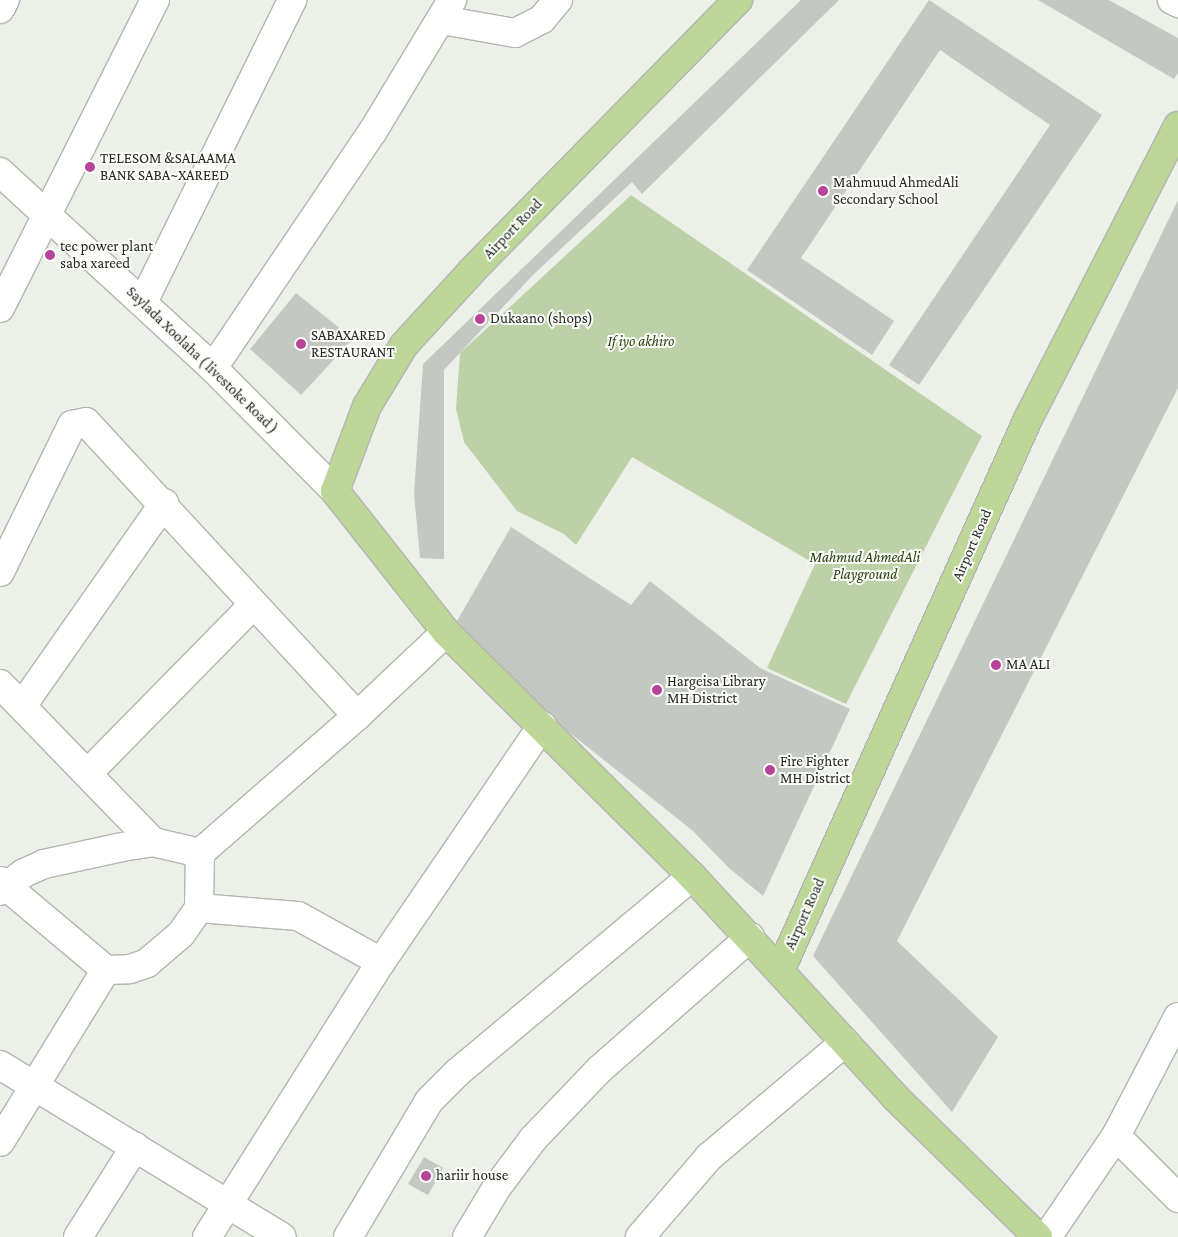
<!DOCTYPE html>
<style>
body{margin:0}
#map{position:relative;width:1178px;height:1237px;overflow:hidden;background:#edf0e9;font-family:"Crimson Pro",serif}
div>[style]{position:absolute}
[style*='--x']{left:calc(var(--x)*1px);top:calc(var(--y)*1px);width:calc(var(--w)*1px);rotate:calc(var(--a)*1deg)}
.green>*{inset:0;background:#bdd1a8}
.building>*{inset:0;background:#c5c8c2}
.roads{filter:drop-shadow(1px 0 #b3b6b0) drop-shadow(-1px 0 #b3b6b0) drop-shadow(0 1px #b3b6b0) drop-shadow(0 -1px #b3b6b0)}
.minor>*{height:28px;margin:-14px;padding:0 14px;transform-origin:14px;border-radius:14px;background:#fff}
.major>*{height:28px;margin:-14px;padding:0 14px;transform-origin:14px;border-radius:14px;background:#bcd798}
.dots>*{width:14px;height:14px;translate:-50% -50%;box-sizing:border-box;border:2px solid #fafdf7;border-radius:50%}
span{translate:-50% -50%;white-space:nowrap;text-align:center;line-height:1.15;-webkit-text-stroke:4px #fafdf7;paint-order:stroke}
.poi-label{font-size:15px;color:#252624}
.left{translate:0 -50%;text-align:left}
.street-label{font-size:15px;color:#252624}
.park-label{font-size:15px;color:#2b3e11;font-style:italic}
</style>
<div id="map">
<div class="green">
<i style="clip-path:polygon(631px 195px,982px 436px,846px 704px,767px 668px,815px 564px,632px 457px,576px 545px,564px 534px,517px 511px,464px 442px,456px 409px,460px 353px)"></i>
</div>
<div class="building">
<i style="clip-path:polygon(801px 0,839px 0,642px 194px,632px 182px,533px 275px,444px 370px,444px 559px,420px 558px,414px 494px,423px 364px)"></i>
<i style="clip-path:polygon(929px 0,1102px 115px,919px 385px,889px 365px,1050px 125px,940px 50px,801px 258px,894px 321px,872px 355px,747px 270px)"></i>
<i style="clip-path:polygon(1038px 0,1109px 0,1178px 38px,1178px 73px,1174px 79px)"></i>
<i style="clip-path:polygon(1178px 200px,1178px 388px,897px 941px,998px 1037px,952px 1112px,813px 956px)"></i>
<i style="clip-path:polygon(296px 293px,353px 339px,301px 395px,250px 349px)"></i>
<i style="clip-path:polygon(511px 527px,631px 605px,650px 581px,760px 668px,850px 709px,763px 896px,729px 868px,693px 831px,545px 713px,457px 621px)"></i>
<i style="clip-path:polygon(424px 1157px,443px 1168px,428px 1195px,408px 1184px)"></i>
</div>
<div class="roads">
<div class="minor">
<i style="--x:1172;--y:0;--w:7;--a:27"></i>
<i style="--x:0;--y:9;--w:10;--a:-61"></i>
<i style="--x:442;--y:20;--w:74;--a:10.1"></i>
<i style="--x:515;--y:33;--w:30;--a:-27"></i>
<i style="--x:542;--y:19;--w:25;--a:-50"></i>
<i style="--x:0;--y:172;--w:289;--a:42.6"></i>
<i style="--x:213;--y:368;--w:173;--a:45.2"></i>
<i style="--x:143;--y:302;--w:337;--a:-63.7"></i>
<i style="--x:0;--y:308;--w:345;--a:-63.3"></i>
<i style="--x:213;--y:368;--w:286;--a:-56"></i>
<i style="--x:373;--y:131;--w:153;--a:-58.9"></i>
<i style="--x:0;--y:572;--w:164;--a:-63.9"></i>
<i style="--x:72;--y:425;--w:14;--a:-12"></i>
<i style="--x:86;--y:422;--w:400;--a:47.3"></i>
<i style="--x:0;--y:684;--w:220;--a:45.9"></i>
<i style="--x:22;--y:706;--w:248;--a:-55"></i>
<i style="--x:87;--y:774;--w:237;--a:-45.5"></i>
<i style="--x:0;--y:881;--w:138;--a:40"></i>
<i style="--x:0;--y:891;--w:30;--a:-37"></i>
<i style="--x:24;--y:873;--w:22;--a:-24"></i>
<i style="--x:44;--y:864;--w:80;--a:-12.3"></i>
<i style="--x:122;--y:847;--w:31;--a:-9"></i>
<i style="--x:153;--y:842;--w:48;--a:13.2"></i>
<i style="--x:199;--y:908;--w:99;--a:4.6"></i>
<i style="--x:298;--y:916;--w:95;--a:29"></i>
<i style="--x:0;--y:1065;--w:330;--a:31.4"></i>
<i style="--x:1116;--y:1136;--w:88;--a:45"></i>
<i style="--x:0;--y:1142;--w:202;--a:-58.4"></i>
<i style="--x:106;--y:970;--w:24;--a:-2"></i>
<i style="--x:130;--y:969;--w:18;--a:-19"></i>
<i style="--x:147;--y:963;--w:45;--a:-40.5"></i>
<i style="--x:181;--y:934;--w:32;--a:-55"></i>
<i style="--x:199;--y:908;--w:55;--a:-89"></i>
<i style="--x:200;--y:853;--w:208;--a:-41.1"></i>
<i style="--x:357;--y:716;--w:122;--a:-43.3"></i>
<i style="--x:78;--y:1237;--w:107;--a:-57.7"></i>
<i style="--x:207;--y:1237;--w:325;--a:-57.7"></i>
<i style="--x:381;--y:962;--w:286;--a:-55.7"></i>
<i style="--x:348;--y:1237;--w:158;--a:-59.2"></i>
<i style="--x:429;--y:1101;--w:41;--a:-45"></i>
<i style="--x:458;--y:1072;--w:305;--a:-39.9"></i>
<i style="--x:467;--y:1237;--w:58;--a:-59"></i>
<i style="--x:497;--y:1187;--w:60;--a:-53.1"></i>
<i style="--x:533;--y:1139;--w:97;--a:-46.3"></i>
<i style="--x:600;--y:1069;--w:200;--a:-41.3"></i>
<i style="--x:640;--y:1237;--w:106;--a:-49.2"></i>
<i style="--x:709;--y:1157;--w:178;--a:-40.2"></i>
<i style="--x:1047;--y:1237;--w:122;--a:-55.7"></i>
<i style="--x:1116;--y:1136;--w:134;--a:-62.5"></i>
</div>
<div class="major">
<i style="--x:738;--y:0;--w:380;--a:134.5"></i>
<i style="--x:472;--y:271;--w:100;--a:132.6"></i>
<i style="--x:404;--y:345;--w:71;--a:121.2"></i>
<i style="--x:367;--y:406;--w:91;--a:110.6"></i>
<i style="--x:335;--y:491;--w:179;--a:51.8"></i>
<i style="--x:446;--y:632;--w:346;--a:44.8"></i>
<i style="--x:692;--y:876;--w:300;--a:47.4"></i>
<i style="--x:895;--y:1097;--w:200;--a:44.4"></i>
<i style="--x:780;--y:971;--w:605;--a:-65.81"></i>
<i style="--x:1028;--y:419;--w:329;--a:-62.9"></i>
</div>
</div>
<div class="dots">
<i style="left:90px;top:167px;background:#b8439a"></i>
<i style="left:823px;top:191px;background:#b8439a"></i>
<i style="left:50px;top:255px;background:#b8439a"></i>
<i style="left:480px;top:319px;background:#b8439a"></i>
<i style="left:301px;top:344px;background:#b8439a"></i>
<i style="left:996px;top:665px;background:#b8439a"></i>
<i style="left:657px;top:690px;background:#b8439a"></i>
<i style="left:770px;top:770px;background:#b8439a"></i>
<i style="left:426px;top:1176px;background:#b8439a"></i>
</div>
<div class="poi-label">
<span class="left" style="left:100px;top:167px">TELESOM &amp;SALAAMA<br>BANK SABA~XAREED</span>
<span class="left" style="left:833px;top:191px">Mahmuud AhmedAli<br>Secondary School</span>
<span class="left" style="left:60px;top:255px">tec power plant<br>saba xareed</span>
<span class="left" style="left:490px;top:319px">Dukaano (shops)</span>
<span class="left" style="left:311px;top:344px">SABAXARED<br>RESTAURANT</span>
<span class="left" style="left:1006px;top:665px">MA ALI</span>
<span class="left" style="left:667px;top:690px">Hargeisa Library<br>MH District</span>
<span class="left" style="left:780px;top:770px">Fire Fighter<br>MH District</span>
<span class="left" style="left:436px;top:1176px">hariir house</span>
</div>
<div class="street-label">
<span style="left:513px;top:229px;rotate:-46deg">Airport Road</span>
<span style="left:202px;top:360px;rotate:44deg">Saylada Xoolaha ( livestoke Road )</span>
<span style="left:972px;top:545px;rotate:-66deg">Airport Road</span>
<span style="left:805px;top:914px;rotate:-66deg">Airport Road</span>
</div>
<div class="park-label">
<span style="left:641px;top:342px">If iyo akhiro</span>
<span style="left:865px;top:566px">Mahmud AhmedAli<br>Playground</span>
</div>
</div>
